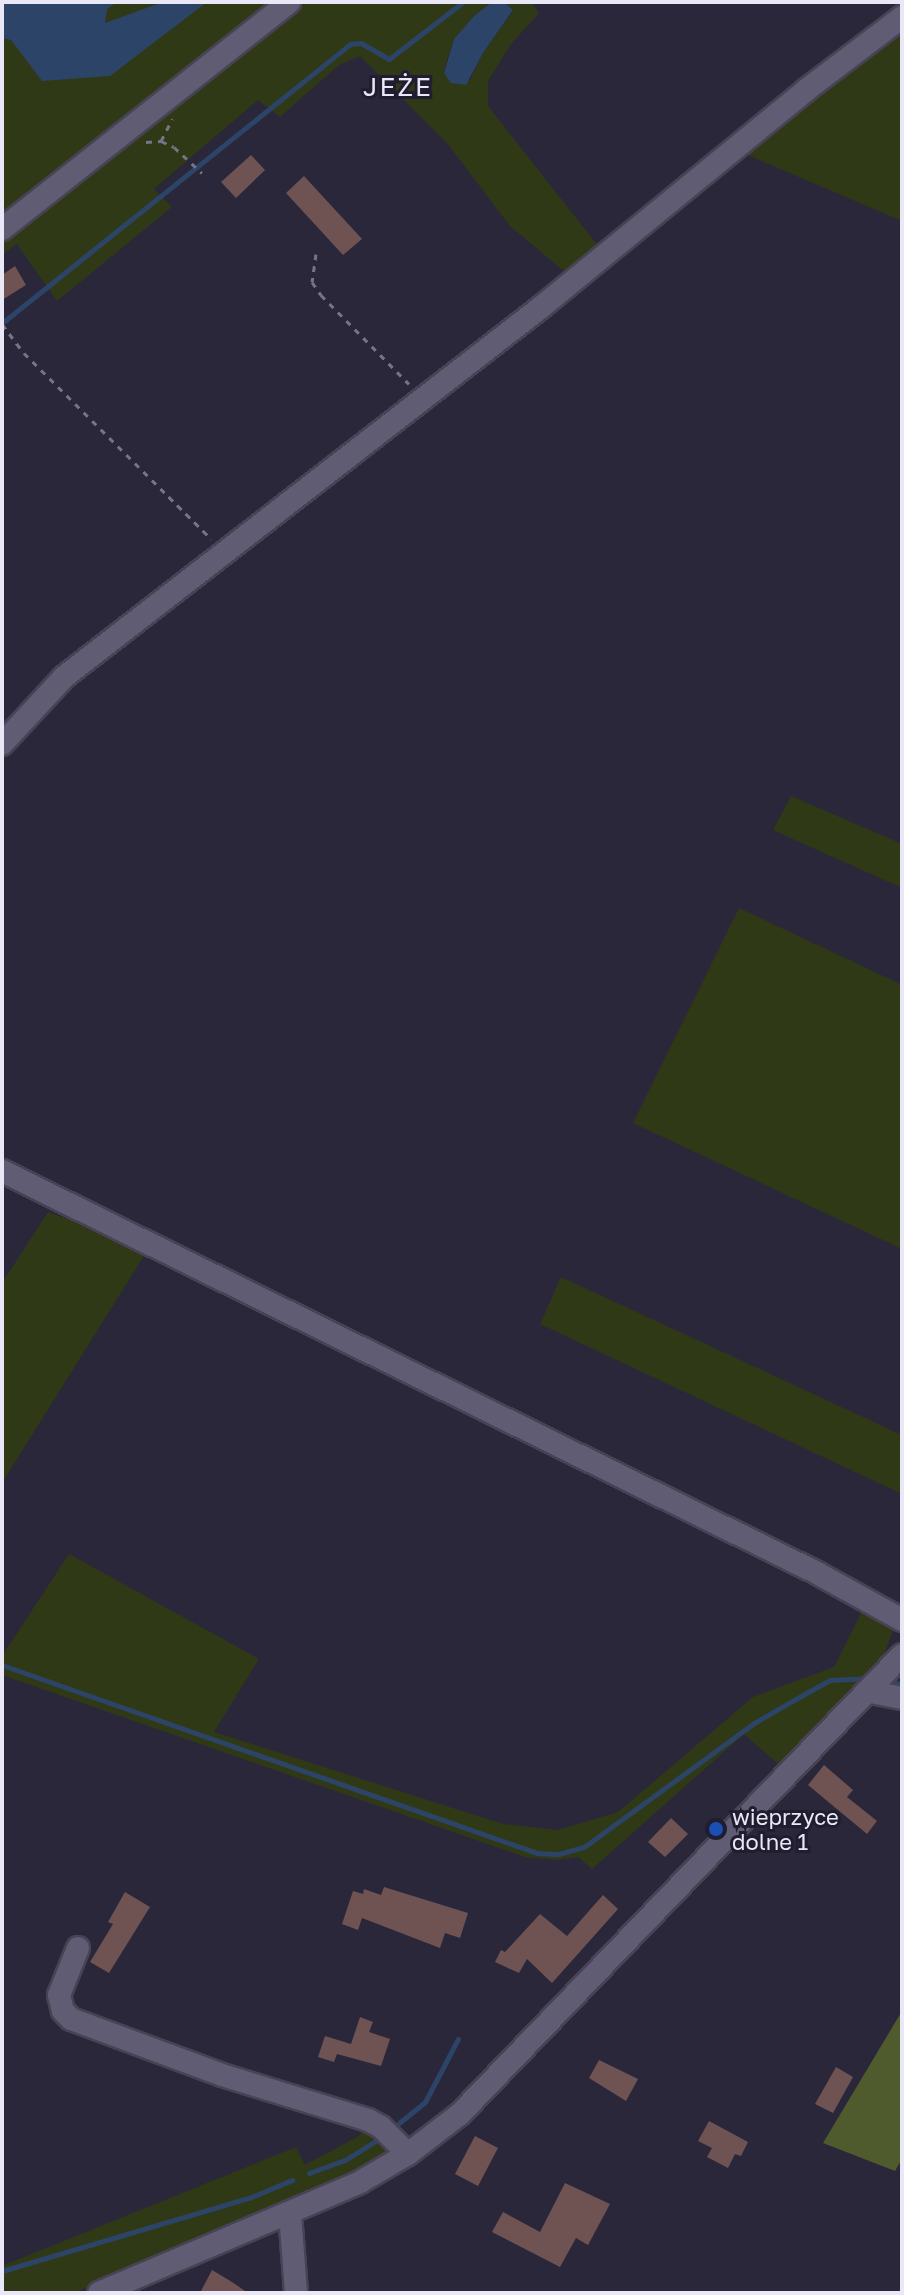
<!DOCTYPE html>
<meta charset="utf-8">
<style>
body{margin:0}
#map{position:relative;width:904px;height:2295px;overflow:hidden;background:#2a273b;font-family:"Golos Text",sans-serif}
div>[style]{position:absolute}
[style*='--x']{left:calc(var(--x)*1px);top:calc(var(--y)*1px);width:calc(var(--w)*1px);rotate:calc(var(--a)*1deg)}
.green>*{inset:0;background:#303915}
.forest>*{inset:0;background:#4f5a2d}
.water>*{inset:0;background:#2c4467}
.stream>*{height:5px;margin:-2.5px;padding:0 2.5px;transform-origin:2.5px;border-radius:2.5px;background:#2c4467}
.building>*{inset:0;background:#6e5352}
.path>*{height:3px;margin-top:-1.5px;transform-origin:0;background:repeating-linear-gradient(90deg,#777486 0 6px,transparent 0 12px)}
.roads{filter:drop-shadow(2px 0 #474354) drop-shadow(-2px 0 #474354) drop-shadow(0 2px #474354) drop-shadow(0 -2px #474354)}
.minor>*{height:22px;margin:-11px;padding:0 11px;transform-origin:11px;border-radius:11px;background:#605c73}
.dots>*{width:22px;height:22px;translate:-50% -50%;box-sizing:border-box;border:4px solid #211d30;border-radius:50%}
span{translate:-50% -50%;white-space:nowrap;text-align:center;line-height:1.15;-webkit-text-stroke:6px #211d30;paint-order:stroke}
.poi-label{font-size:22px;color:#eae8f6}
.left{translate:0 -50%;text-align:left}
.quarter-label{font-size:26px;color:#eae8f6;letter-spacing:2px}
.frame{position:absolute;inset:0;border:4px solid #eae8f6;pointer-events:none}
</style>
<div id="map">
<div class="green">
<i style="clip-path:polygon(2px 2px,492px 2px,474px 16px,454px 39px,446px 63px,444px 73px,470px 80px,483px 53px,513px 11px,504px 2px,531px 2px,539px 13px,511px 44px,488px 81px,488px 106px,599px 247px,566px 273px,510px 226px,447px 143px,360px 56px,339px 65px,280px 117px,258px 100px,154px 189px,172px 207px,57px 301px,17px 244px,2px 255px)"></i>
<i style="clip-path:polygon(902px 8px,902px 221px,743px 153px)"></i>
<i style="clip-path:polygon(791px 796px,902px 844px,902px 888px,773px 830px)"></i>
<i style="clip-path:polygon(739px 908px,902px 985px,902px 1249px,633px 1123px)"></i>
<i style="clip-path:polygon(48px 1212px,149px 1248px,2px 1483px,2px 1283px)"></i>
<i style="clip-path:polygon(561px 1277px,902px 1435px,902px 1494px,540px 1324px)"></i>
<i style="clip-path:polygon(69px 1554px,259px 1659px,214px 1732px,503px 1824px,558px 1830px,618px 1812px,753px 1697px,834px 1667px,865px 1605px,895px 1625px,883px 1657px,778px 1764px,744px 1734px,592px 1869px,578px 1857px,557px 1860px,525px 1857px,2px 1675px,2px 1656px)"></i>
<i style="clip-path:polygon(366px 2123px,389px 2143px,389px 2152px,345px 2178px,170px 2256px,73px 2293px,2px 2293px,2px 2266px,296px 2147px,305px 2165px,359px 2136px)"></i>
</div>
<div class="forest">
<i style="clip-path:polygon(902px 2011px,902px 2159px,895px 2171px,823px 2143px)"></i>
</div>
<div class="water">
<i style="clip-path:polygon(2px 2px,117px 2px,107px 9px,105px 23px,163px 2px,207px 2px,110px 76px,42px 81px,11px 40px,2px 38px)"></i>
<i style="clip-path:polygon(492px 2px,504px 2px,513px 10px,483px 53px,466px 85px,451px 83px,444px 73px,454px 39px,474px 16px)"></i>
</div>
<div class="stream">
<i style="--x:2;--y:323;--w:446;--a:-38.7"></i>
<i style="--x:350;--y:44;--w:11;--a:-5"></i>
<i style="--x:361;--y:43;--w:32;--a:30"></i>
<i style="--x:389;--y:59;--w:93;--a:-37.6"></i>
<i style="--x:2;--y:1665;--w:567;--a:19.36"></i>
<i style="--x:537;--y:1853;--w:22;--a:3"></i>
<i style="--x:559;--y:1854;--w:26;--a:-16"></i>
<i style="--x:584;--y:1847;--w:210;--a:-36.1"></i>
<i style="--x:754;--y:1723;--w:54;--a:-29.9"></i>
<i style="--x:801;--y:1696;--w:33;--a:-29"></i>
<i style="--x:830;--y:1680;--w:42;--a:-2.7"></i>
<i style="--x:886;--y:1681;--w:16;--a:11"></i>
<i style="--x:399;--y:2123;--w:33;--a:-39"></i>
<i style="--x:425;--y:2102;--w:71;--a:-62.4"></i>
<i style="--x:309;--y:2173;--w:38;--a:-20"></i>
<i style="--x:345;--y:2160;--w:40;--a:-32"></i>
<i style="--x:2;--y:2271;--w:258;--a:-16.5"></i>
<i style="--x:249;--y:2198;--w:47;--a:-22.7"></i>
</div>
<div class="building">
<i style="clip-path:polygon(251px 155px,265px 170px,236px 198px,221px 182px)"></i>
<i style="clip-path:polygon(304px 176px,362px 239px,343px 255px,286px 193px)"></i>
<i style="clip-path:polygon(15px 266px,26px 285px,2px 300px,2px 275px)"></i>
<i style="clip-path:polygon(824px 1765px,853px 1790px,847px 1797px,877px 1821px,867px 1834px,808px 1785px)"></i>
<i style="clip-path:polygon(671px 1818px,688px 1834px,665px 1857px,648px 1842px)"></i>
<i style="clip-path:polygon(384px 1887px,468px 1913px,460px 1938px,445px 1933px,440px 1948px,362px 1918px,358px 1930px,342px 1924px,353px 1891px,363px 1894px,364px 1889px,381px 1895px)"></i>
<i style="clip-path:polygon(125px 1892px,150px 1907px,109px 1973px,90px 1962px,113px 1924px,108px 1922px)"></i>
<i style="clip-path:polygon(603px 1895px,618px 1909px,552px 1983px,527px 1959px,519px 1973px,495px 1962px,501px 1950px,505px 1952px,540px 1914px,567px 1936px)"></i>
<i style="clip-path:polygon(360px 2017px,373px 2022px,369px 2032px,390px 2039px,381px 2066px,337px 2054px,334px 2062px,318px 2057px,325px 2036px,351px 2044px)"></i>
<i style="clip-path:polygon(599px 2060px,638px 2079px,626px 2101px,589px 2078px)"></i>
<i style="clip-path:polygon(836px 2067px,853px 2077px,833px 2113px,815px 2104px)"></i>
<i style="clip-path:polygon(709px 2121px,748px 2142px,741px 2156px,735px 2154px,728px 2168px,707px 2157px,712px 2148px,698px 2141px)"></i>
<i style="clip-path:polygon(475px 2136px,498px 2148px,478px 2186px,455px 2174px)"></i>
<i style="clip-path:polygon(565px 2183px,610px 2204px,588px 2245px,576px 2238px,560px 2267px,492px 2232px,503px 2212px,540px 2232px)"></i>
<i style="clip-path:polygon(212px 2270px,232px 2282px,248px 2293px,200px 2293px)"></i>
</div>
<div class="path">
<i style="--x:161;--y:141;--w:25;--a:-63"></i>
<i style="--x:146;--y:142;--w:15;--a:-4"></i>
<i style="--x:161;--y:141;--w:14;--a:25"></i>
<i style="--x:174;--y:147;--w:38;--a:43"></i>
<i style="--x:316;--y:254;--w:28;--a:98"></i>
<i style="--x:312;--y:282;--w:16;--a:55"></i>
<i style="--x:321;--y:295;--w:125;--a:45.3"></i>
<i style="--x:2;--y:324;--w:36;--a:53"></i>
<i style="--x:24;--y:353;--w:264;--a:44.8"></i>
</div>
<div class="roads">
<div class="minor">
<i style="--x:2;--y:229;--w:366;--a:-38.3"></i>
<i style="--x:2;--y:744;--w:91;--a:-47.2"></i>
<i style="--x:64;--y:677;--w:602;--a:-37.78"></i>
<i style="--x:540;--y:308;--w:344;--a:-39.3"></i>
<i style="--x:806;--y:90;--w:121;--a:-37.2"></i>
<i style="--x:2;--y:1171;--w:909;--a:26.25"></i>
<i style="--x:817;--y:1573;--w:97;--a:28.9"></i>
<i style="--x:871;--y:1692;--w:32;--a:11"></i>
<i style="--x:78;--y:1948;--w:51;--a:112"></i>
<i style="--x:59;--y:1995;--w:16;--a:76"></i>
<i style="--x:63;--y:2011;--w:11;--a:45"></i>
<i style="--x:71;--y:2019;--w:161;--a:20.3"></i>
<i style="--x:222;--y:2075;--w:153;--a:17.1"></i>
<i style="--x:368;--y:2120;--w:15;--a:28"></i>
<i style="--x:381;--y:2127;--w:38;--a:45"></i>
<i style="--x:290;--y:2213;--w:80;--a:85.7"></i>
<i style="--x:99;--y:2293;--w:284;--a:-23"></i>
<i style="--x:360;--y:2182;--w:56;--a:-30.3"></i>
<i style="--x:408;--y:2154;--w:66;--a:-37.6"></i>
<i style="--x:460;--y:2114;--w:637;--a:-46.08"></i>
</div>
</div>
<div class="dots">
<i style="left:716px;top:1829px;background:#1a4fb4"></i>
</div>
<div class="poi-label">
<span class="left" style="left:732px;top:1829px">wieprzyce<br>dolne 1</span>
</div>
<div class="quarter-label">
<span style="left:398px;top:87px">JEŻE</span>
</div>
<div class="frame"></div>
</div>
